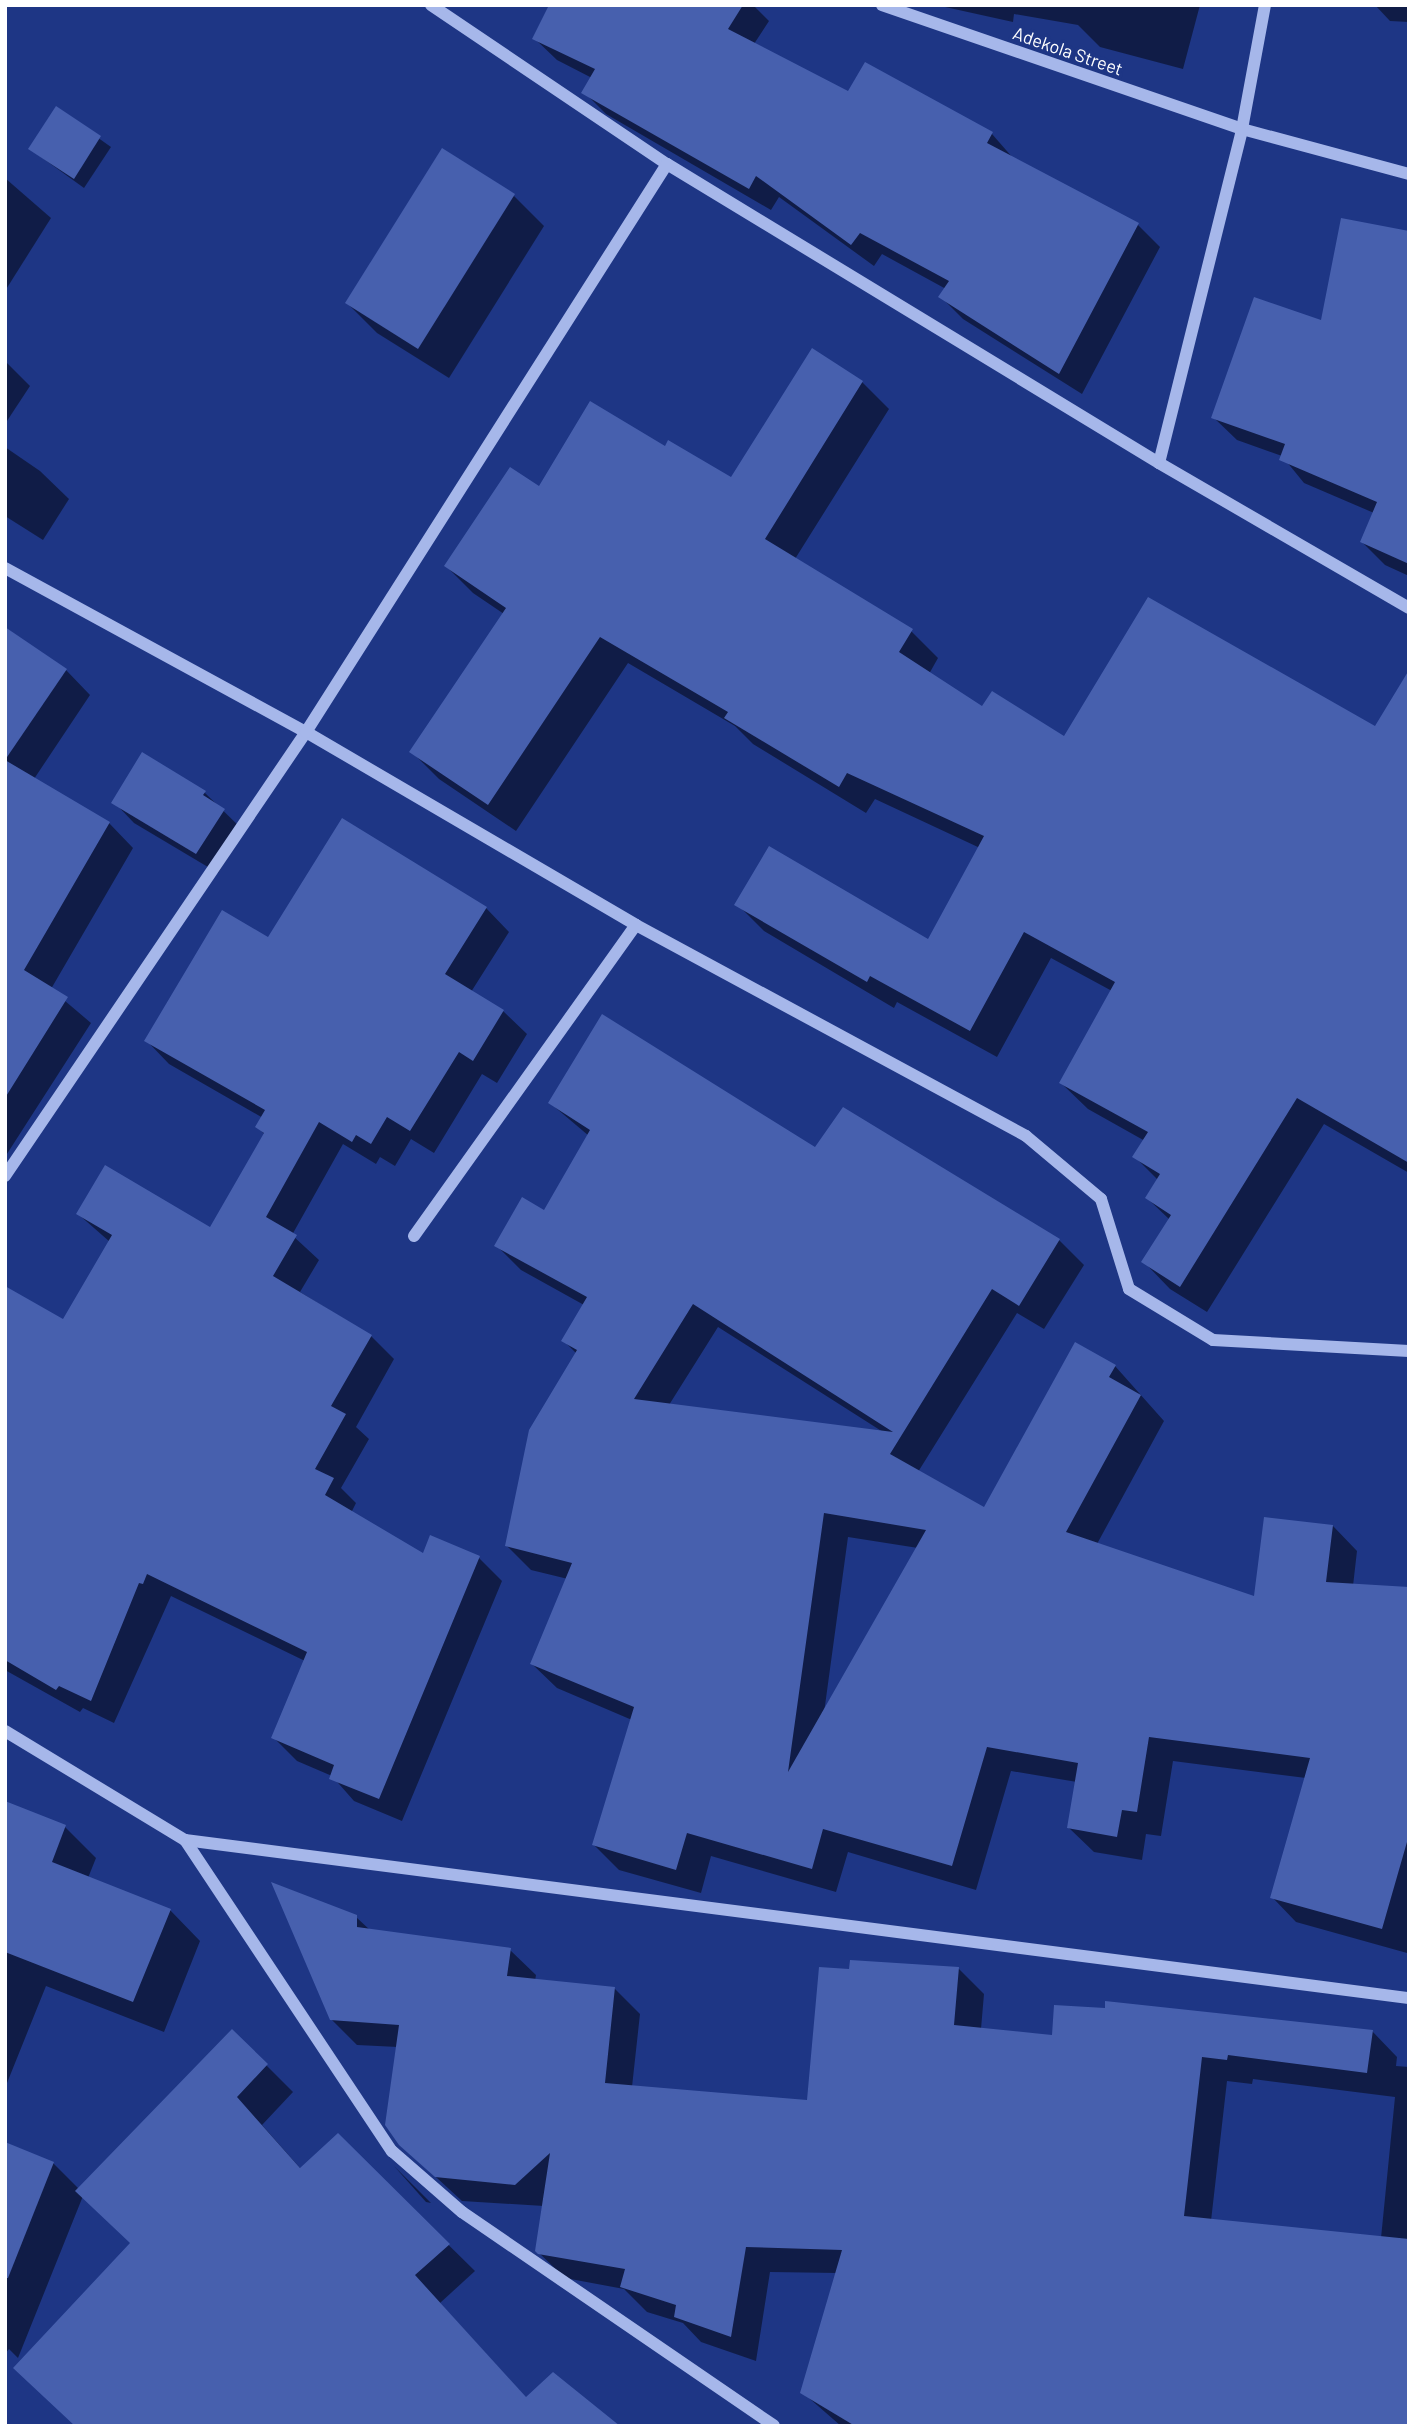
<!DOCTYPE html>
<style>
body{margin:0}
#map{position:relative;width:1414px;height:2431px;overflow:hidden;background:#1e3685;font-family:Barlow,sans-serif}
div>[style]{position:absolute}
[style*='--x']{left:calc(var(--x)*1px);top:calc(var(--y)*1px);width:calc(var(--w)*1px);rotate:calc(var(--a)*1deg)}
.shadow>*{inset:0;background:#0007}
.building>*{inset:0;background:#4760ae}
.minor>*{height:12px;margin:-6px;padding:0 6px;transform-origin:6px;border-radius:6px;background:#a6b7ea}
span{translate:-50% -50%;white-space:nowrap;text-align:center;line-height:1.15;-webkit-text-stroke:7px #1e3685;paint-order:stroke}
.street-label{font-size:18px;color:#fff}
.frame{position:absolute;inset:0;border:7px solid #fff;pointer-events:none}
</style>
<div id="map">
<div class="shadow">
<i style="clip-path:polygon(551px 5px,753px 5px,769px 21px,754px 44px,849px 93px,992px 134px,1013px 158px,1138px 225px,1160px 247px,1082px 394px,963px 319px,941px 297px,946px 289px,882px 254px,874px 266px,779px 197px,771px 210px,606px 114px,584px 92px,592px 78px,557px 60px,534px 38px)"></i>
<i style="clip-path:polygon(936px 5px,1200px 5px,1183px 69px,1100px 47px,1078px 25px,1014px 14px,1013px 22px)"></i>
<i style="clip-path:polygon(1375px 5px,1409px 5px,1409px 22px,1390px 21px)"></i>
<i style="clip-path:polygon(56px 108px,111px 147px,84px 188px,30px 149px)"></i>
<i style="clip-path:polygon(5px 178px,51px 218px,5px 291px)"></i>
<i style="clip-path:polygon(514px 196px,544px 226px,449px 378px,377px 333px,347px 303px)"></i>
<i style="clip-path:polygon(1322px 323px,1409px 461px,1409px 576px,1385px 565px,1362px 542px,1374px 513px,1304px 483px,1282px 456px,1237px 440px,1213px 417px)"></i>
<i style="clip-path:polygon(5px 361px,30px 386px,5px 424px)"></i>
<i style="clip-path:polygon(862px 382px,889px 409px,795px 559px,911px 631px,938px 658px,929px 674px,982px 708px,1065px 739px,1376px 729px,1409px 721px,1409px 1173px,1324px 1124px,1207px 1312px,1170px 1289px,1144px 1262px,1170px 1220px,1147px 1198px,1158px 1180px,1135px 1157px,1145px 1141px,1088px 1109px,1061px 1083px,1112px 991px,1051px 958px,997px 1057px,897px 1002px,894px 1008px,764px 931px,737px 904px,928px 942px,980px 848px,875px 799px,866px 813px,753px 744px,735px 726px,628px 663px,516px 831px,439px 779px,412px 752px,504px 614px,473px 593px,446px 566px,540px 489px,666px 448px,731px 479px)"></i>
<i style="clip-path:polygon(5px 447px,40px 471px,69px 499px,43px 540px,5px 516px)"></i>
<i style="clip-path:polygon(5px 630px,66px 670px,90px 695px,34px 779px,109px 823px,133px 848px,51px 989px,91px 1023px,5px 1157px)"></i>
<i style="clip-path:polygon(204px 792px,244px 831px,218px 873px,134px 823px,114px 802px)"></i>
<i style="clip-path:polygon(486px 908px,509px 932px,471px 992px,503px 1011px,527px 1034px,497px 1083px,482px 1074px,434px 1153px,411px 1139px,395px 1166px,380px 1157px,376px 1164px,343px 1144px,292px 1235px,319px 1260px,300px 1292px,371px 1336px,394px 1359px,356px 1427px,369px 1439px,341px 1488px,356px 1503px,351px 1513px,423px 1556px,479px 1558px,502px 1581px,402px 1821px,354px 1801px,332px 1776px,297px 1761px,273px 1737px,305px 1661px,171px 1596px,114px 1723px,83px 1708px,80px 1712px,5px 1670px,5px 1288px,64px 1321px,110px 1242px,78px 1214px,211px 1229px,265px 1135px,258px 1127px,263px 1118px,169px 1064px,146px 1040px,268px 940px)"></i>
<i style="clip-path:polygon(evenodd,550px 1103px,815px 1150px,1059px 1240px,1084px 1265px,1044px 1329px,1017px 1313px,918px 1472px,985px 1510px,1115px 1366px,1164px 1421px,1097px 1544px,1255px 1598px,1333px 1526px,1357px 1551px,1353px 1586px,1409px 1589px,1407px 1953px,1296px 1922px,1272px 1897px,1306px 1778px,1173px 1761px,1161px 1836px,1146px 1834px,1142px 1860px,1094px 1852px,1069px 1828px,1077px 1782px,1011px 1771px,976px 1890px,848px 1852px,836px 1892px,711px 1856px,701px 1893px,619px 1870px,594px 1845px,632px 1720px,557px 1688px,532px 1664px,568px 1579px,531px 1570px,507px 1546px,577px 1354px,563px 1340px,584px 1305px,521px 1270px,497px 1246px,544px 1212px,589px 1136px,550px 1103px,718px 1327px,883px 1432px,669px 1405px,718px 1327px,550px 1103px,848px 1537px,918px 1548px,824px 1713px,848px 1537px)"></i>
<i style="clip-path:polygon(5px 1803px,65px 1827px,96px 1858px,88px 1878px,170px 1910px,200px 1941px,164px 2032px,46px 1986px,5px 2088px)"></i>
<i style="clip-path:polygon(evenodd,356px 1917px,370px 1930px,510px 1950px,536px 1975px,535px 1981px,614px 1988px,640px 2014px,632px 2087px,808px 2102px,851px 1971px,959px 1969px,984px 1994px,981px 2029px,1053px 2037px,1372px 2031px,1397px 2057px,1396px 2066px,1409px 2067px,1409px 2426px,841px 2426px,802px 2392px,837px 2273px,770px 2272px,756px 2361px,701px 2342px,683px 2323px,647px 2312px,624px 2289px,565px 2278px,537px 2251px,544px 2206px,462px 2201px,400px 2144px,398px 2047px,357px 2045px,331px 2019px,356px 1917px,1253px 2079px,1395px 2097px,1381px 2238px,1211px 2221px,1227px 2081px,1252px 2084px,1253px 2079px)"></i>
<i style="clip-path:polygon(232px 2031px,293px 2092px,262px 2125px,301px 2169px,338px 2136px,475px 2271px,440px 2303px,527px 2399px,617px 2426px,75px 2426px,132px 2244px,83px 2196px,18px 2358px,9px 2349px,5px 2354px,5px 2144px,53px 2163px,79px 2189px)"></i>
<i style="clip-path:polygon(394px 2166px,431px 2203px,426px 2202px)"></i>
</div>
<div class="building">
<i style="clip-path:polygon(549px 5px,743px 5px,728px 29px,848px 91px,865px 62px,993px 132px,987px 143px,1139px 223px,1059px 374px,938px 297px,949px 281px,860px 233px,851px 245px,756px 176px,749px 189px,581px 93px,595px 69px,532px 39px)"></i>
<i style="clip-path:polygon(56px 106px,101px 136px,74px 179px,28px 149px)"></i>
<i style="clip-path:polygon(442px 148px,515px 194px,418px 349px,345px 303px)"></i>
<i style="clip-path:polygon(1341px 218px,1409px 231px,1409px 564px,1360px 542px,1377px 502px,1279px 460px,1285px 444px,1211px 418px,1254px 297px,1321px 320px)"></i>
<i style="clip-path:polygon(812px 348px,863px 381px,765px 539px,913px 629px,899px 652px,982px 706px,992px 691px,1064px 736px,1148px 597px,1375px 726px,1409px 670px,1409px 1163px,1297px 1098px,1180px 1287px,1141px 1262px,1171px 1215px,1145px 1198px,1160px 1174px,1132px 1157px,1148px 1132px,1059px 1083px,1115px 982px,1024px 932px,970px 1031px,870px 976px,867px 982px,734px 905px,769px 846px,928px 939px,984px 836px,847px 773px,839px 787px,724px 718px,728px 712px,600px 637px,488px 805px,409px 752px,506px 608px,444px 566px,510px 467px,539px 486px,590px 401px,665px 446px,668px 440px,731px 477px)"></i>
<i style="clip-path:polygon(5px 627px,67px 669px,5px 760px)"></i>
<i style="clip-path:polygon(142px 752px,206px 791px,203px 795px,225px 809px,196px 854px,111px 803px)"></i>
<i style="clip-path:polygon(5px 760px,110px 822px,24px 970px,68px 997px,5px 1098px)"></i>
<i style="clip-path:polygon(342px 818px,487px 907px,445px 974px,504px 1010px,473px 1061px,459px 1052px,410px 1131px,387px 1117px,371px 1144px,356px 1135px,352px 1142px,319px 1122px,266px 1217px,297px 1235px,273px 1276px,372px 1335px,331px 1406px,346px 1414px,315px 1469px,334px 1478px,325px 1495px,423px 1553px,430px 1535px,480px 1556px,379px 1799px,329px 1779px,334px 1765px,271px 1738px,307px 1652px,147px 1574px,143px 1584px,139px 1583px,91px 1701px,59px 1686px,56px 1690px,5px 1660px,5px 1286px,63px 1319px,112px 1235px,76px 1214px,105px 1165px,210px 1227px,264px 1133px,255px 1127px,265px 1110px,144px 1041px,222px 910px,268px 937px)"></i>
<i style="clip-path:polygon(evenodd,602px 1014px,815px 1147px,843px 1107px,1060px 1239px,1019px 1306px,992px 1289px,890px 1454px,984px 1507px,1075px 1342px,1116px 1365px,1109px 1377px,1141px 1395px,1066px 1532px,1254px 1596px,1264px 1517px,1333px 1525px,1326px 1582px,1409px 1587px,1409px 1835px,1382px 1929px,1270px 1898px,1310px 1758px,1149px 1737px,1137px 1812px,1122px 1810px,1117px 1837px,1067px 1828px,1078px 1763px,987px 1747px,952px 1866px,823px 1829px,812px 1869px,687px 1833px,676px 1870px,592px 1845px,634px 1707px,530px 1664px,572px 1563px,505px 1546px,529px 1430px,577px 1350px,561px 1341px,587px 1297px,494px 1246px,522px 1197px,544px 1210px,590px 1130px,548px 1103px,602px 1014px,693px 1304px,893px 1432px,634px 1399px,693px 1304px,602px 1014px,824px 1513px,926px 1530px,788px 1772px,824px 1513px)"></i>
<i style="clip-path:polygon(5px 1801px,66px 1825px,52px 1862px,171px 1909px,133px 2002px,5px 1952px)"></i>
<i style="clip-path:polygon(271px 1882px,357px 1915px,357px 1927px,511px 1948px,507px 1976px,615px 1987px,605px 2083px,807px 2100px,819px 1967px,849px 1969px,850px 1960px,959px 1967px,954px 2025px,1052px 2035px,1054px 2005px,1105px 2008px,1105px 2001px,1373px 2030px,1367px 2073px,1228px 2055px,1227px 2060px,1202px 2057px,1184px 2216px,1409px 2239px,1409px 2426px,855px 2426px,800px 2393px,842px 2250px,746px 2247px,731px 2337px,674px 2317px,676px 2305px,620px 2287px,625px 2269px,538px 2254px,535px 2251px,550px 2153px,515px 2185px,435px 2177px,399px 2145px,385px 2125px,399px 2025px,330px 2020px)"></i>
<i style="clip-path:polygon(232px 2029px,268px 2064px,237px 2097px,300px 2168px,338px 2133px,450px 2244px,415px 2275px,526px 2397px,553px 2372px,620px 2426px,75px 2426px,13px 2368px,130px 2243px,75px 2191px)"></i>
<i style="clip-path:polygon(5px 2142px,54px 2162px,8px 2278px,5px 2278px)"></i>
</div>
<div class="minor">
<i style="--x:431;--y:5;--w:285;--a:34"></i>
<i style="--x:667;--y:164;--w:576;--a:31.29"></i>
<i style="--x:1159;--y:463;--w:289;--a:30.1"></i>
<i style="--x:882;--y:5;--w:381;--a:19"></i>
<i style="--x:1242;--y:129;--w:173;--a:15.1"></i>
<i style="--x:1159;--y:463;--w:344;--a:-76"></i>
<i style="--x:1242;--y:129;--w:126;--a:-79.5"></i>
<i style="--x:5;--y:568;--w:343;--a:28.6"></i>
<i style="--x:306;--y:732;--w:382;--a:30.3"></i>
<i style="--x:636;--y:925;--w:443;--a:28.4"></i>
<i style="--x:1026;--y:1136;--w:98;--a:40"></i>
<i style="--x:1101;--y:1199;--w:94;--a:72.7"></i>
<i style="--x:1129;--y:1289;--w:98;--a:31.3"></i>
<i style="--x:1213;--y:1340;--w:196;--a:3.2"></i>
<i style="--x:5;--y:1176;--w:536;--a:-55.87"></i>
<i style="--x:306;--y:732;--w:673;--a:-57.56"></i>
<i style="--x:414;--y:1236;--w:382;--a:-54.5"></i>
<i style="--x:5;--y:1731;--w:210;--a:31.2"></i>
<i style="--x:185;--y:1840;--w:1234;--a:7.36"></i>
<i style="--x:185;--y:1840;--w:374;--a:56.4"></i>
<i style="--x:392;--y:2151;--w:93;--a:41.1"></i>
<i style="--x:462;--y:2212;--w:378;--a:34.4"></i>
</div>
<div class="street-label">
<span style="left:1068px;top:51px;rotate:19deg">Adekola Street</span>
</div>
<div class="frame"></div>
</div>
